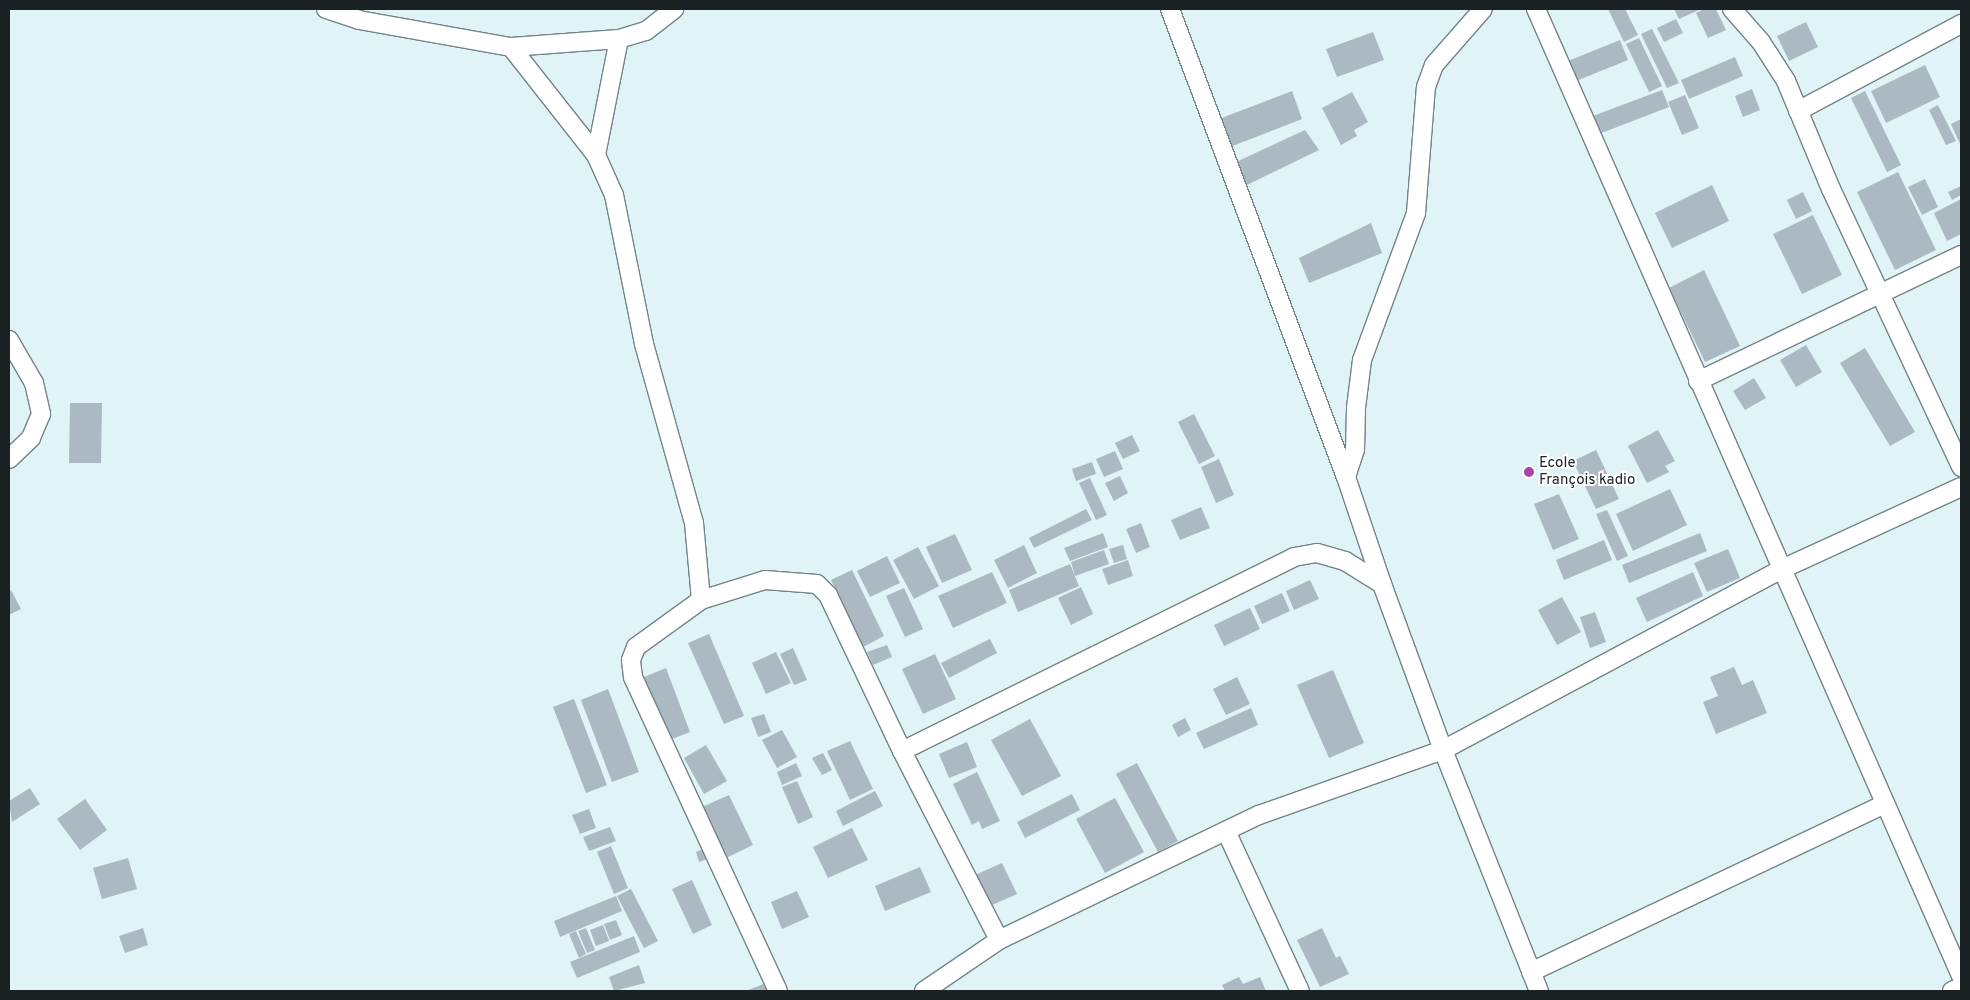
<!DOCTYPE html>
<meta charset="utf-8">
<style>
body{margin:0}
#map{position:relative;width:1970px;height:1000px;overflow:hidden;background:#e0f3f7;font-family:Overpass,sans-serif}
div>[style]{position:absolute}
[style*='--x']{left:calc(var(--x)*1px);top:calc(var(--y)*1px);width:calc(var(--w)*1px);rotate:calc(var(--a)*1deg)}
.building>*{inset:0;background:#abb9c2}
.roads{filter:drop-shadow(1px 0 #738488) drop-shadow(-1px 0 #738488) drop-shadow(0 1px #738488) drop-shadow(0 -1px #738488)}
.street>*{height:18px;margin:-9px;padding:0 9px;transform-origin:9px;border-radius:9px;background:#fff}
.dots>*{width:14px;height:14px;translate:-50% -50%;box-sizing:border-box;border:2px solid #fff;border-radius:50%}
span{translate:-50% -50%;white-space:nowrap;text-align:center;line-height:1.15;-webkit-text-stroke:4px #fff;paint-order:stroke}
.poi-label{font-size:15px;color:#1a2123}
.left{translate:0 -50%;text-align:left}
.frame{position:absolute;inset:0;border:10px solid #1a2123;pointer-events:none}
</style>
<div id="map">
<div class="building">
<i style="clip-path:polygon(1608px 9px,1625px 9px,1638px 35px,1624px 42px)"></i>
<i style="clip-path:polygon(1674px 9px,1701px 9px,1679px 19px)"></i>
<i style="clip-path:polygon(1704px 9px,1716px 9px,1726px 30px,1708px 38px,1696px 13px)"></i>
<i style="clip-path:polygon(1676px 19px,1683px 33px,1664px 42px,1657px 28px)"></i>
<i style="clip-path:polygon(1806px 22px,1818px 47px,1789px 61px,1777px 36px)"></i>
<i style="clip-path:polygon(1652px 29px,1679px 83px,1667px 88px,1641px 34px)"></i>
<i style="clip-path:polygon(1373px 32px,1384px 60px,1337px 77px,1326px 49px)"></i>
<i style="clip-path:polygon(1639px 38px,1662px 86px,1649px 92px,1626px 44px)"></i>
<i style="clip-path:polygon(1620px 40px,1628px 60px,1576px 81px,1568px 61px)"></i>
<i style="clip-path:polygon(1735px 57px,1743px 76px,1689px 99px,1681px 80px)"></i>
<i style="clip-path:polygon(1925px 65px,1940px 97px,1886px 123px,1871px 91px)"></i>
<i style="clip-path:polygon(1752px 89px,1760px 110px,1743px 117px,1735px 96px)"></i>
<i style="clip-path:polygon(1662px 90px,1669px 107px,1599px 134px,1593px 116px)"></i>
<i style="clip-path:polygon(1292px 91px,1302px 119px,1230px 147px,1219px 119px)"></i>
<i style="clip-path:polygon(1865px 91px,1901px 165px,1887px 172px,1851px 98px)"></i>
<i style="clip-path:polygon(1352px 92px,1368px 122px,1354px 130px,1357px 136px,1341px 145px,1322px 108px)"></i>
<i style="clip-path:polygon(1685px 95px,1699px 128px,1682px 135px,1668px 102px)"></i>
<i style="clip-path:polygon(1938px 105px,1956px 141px,1946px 145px,1929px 110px)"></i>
<i style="clip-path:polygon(1961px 119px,1961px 146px,1951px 124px)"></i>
<i style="clip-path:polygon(1305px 130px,1319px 150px,1245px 186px,1236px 162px)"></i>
<i style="clip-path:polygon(1898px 172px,1936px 250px,1895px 270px,1857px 192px)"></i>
<i style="clip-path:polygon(1925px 179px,1938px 207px,1922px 215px,1908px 187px)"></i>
<i style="clip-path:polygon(1712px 185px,1729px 221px,1672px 248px,1655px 213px)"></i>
<i style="clip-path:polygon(1961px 186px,1961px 195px,1952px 200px,1948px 192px)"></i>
<i style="clip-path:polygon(1803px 192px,1812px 211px,1796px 219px,1787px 200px)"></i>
<i style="clip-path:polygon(1961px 199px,1961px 234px,1947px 241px,1934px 213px)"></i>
<i style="clip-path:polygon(1813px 215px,1842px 275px,1802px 294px,1773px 234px)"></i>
<i style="clip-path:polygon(1371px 223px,1382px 253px,1309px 283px,1299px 258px)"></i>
<i style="clip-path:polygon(1704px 270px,1740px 346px,1705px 362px,1669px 288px)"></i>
<i style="clip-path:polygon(1806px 345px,1822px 372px,1796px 387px,1780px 360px)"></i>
<i style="clip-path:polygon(1865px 348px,1915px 432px,1890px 446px,1840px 363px)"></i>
<i style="clip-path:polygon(1754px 378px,1766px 398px,1745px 410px,1733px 391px)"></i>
<i style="clip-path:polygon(70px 403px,102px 403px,101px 463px,69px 463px)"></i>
<i style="clip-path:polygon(1194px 414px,1215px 456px,1199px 464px,1178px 422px)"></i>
<i style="clip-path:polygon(1658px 430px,1675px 461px,1665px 466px,1669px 472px,1647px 483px,1628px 446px)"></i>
<i style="clip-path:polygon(1132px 435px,1140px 451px,1123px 459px,1115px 443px)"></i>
<i style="clip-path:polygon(1596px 450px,1619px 499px,1596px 509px,1573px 461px)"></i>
<i style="clip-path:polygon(1115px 451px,1123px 469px,1104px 477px,1096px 459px)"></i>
<i style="clip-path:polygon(1219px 459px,1234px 495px,1216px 503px,1201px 467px)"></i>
<i style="clip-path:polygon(1092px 462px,1096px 474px,1076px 481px,1072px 469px)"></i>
<i style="clip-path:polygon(1120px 476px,1128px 493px,1114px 501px,1105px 483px)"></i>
<i style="clip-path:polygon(1090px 478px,1107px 515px,1096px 520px,1079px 483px)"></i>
<i style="clip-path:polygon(1670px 489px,1687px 525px,1633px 551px,1616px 514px)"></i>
<i style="clip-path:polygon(1559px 494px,1579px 539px,1553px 550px,1534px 504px)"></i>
<i style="clip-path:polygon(1201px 507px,1210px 528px,1180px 540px,1171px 520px)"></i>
<i style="clip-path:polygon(1086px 509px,1092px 520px,1034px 548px,1029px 538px)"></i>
<i style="clip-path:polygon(1607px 510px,1628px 556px,1617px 561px,1596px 514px)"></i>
<i style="clip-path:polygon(1141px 523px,1150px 547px,1136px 553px,1126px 529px)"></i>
<i style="clip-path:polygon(1103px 533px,1108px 547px,1070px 561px,1064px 548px)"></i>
<i style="clip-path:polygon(1700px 533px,1707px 551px,1629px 583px,1622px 565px)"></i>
<i style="clip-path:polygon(955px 534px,972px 570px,942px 583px,926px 547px)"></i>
<i style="clip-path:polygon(1604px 540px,1612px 560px,1564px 580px,1556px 560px)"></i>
<i style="clip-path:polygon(1024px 545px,1037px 573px,1008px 588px,994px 560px)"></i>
<i style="clip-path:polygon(1123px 545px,1127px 559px,1114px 563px,1109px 549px)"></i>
<i style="clip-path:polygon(918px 547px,939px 586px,914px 599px,893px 560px)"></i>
<i style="clip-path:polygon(1728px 549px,1740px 578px,1707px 592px,1694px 563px)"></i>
<i style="clip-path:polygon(1104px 550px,1109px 564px,1075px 576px,1071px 562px)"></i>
<i style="clip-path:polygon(887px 556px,900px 583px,870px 597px,857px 571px)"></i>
<i style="clip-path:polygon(1128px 560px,1133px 576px,1108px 585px,1102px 569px)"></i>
<i style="clip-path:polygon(1070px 564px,1079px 586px,1018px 612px,1009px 590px)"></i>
<i style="clip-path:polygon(852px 570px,884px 636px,863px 647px,831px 580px)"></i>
<i style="clip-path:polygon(992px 572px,1007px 603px,953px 628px,938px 596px)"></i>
<i style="clip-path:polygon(1693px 572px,1703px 596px,1647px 622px,1636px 598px)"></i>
<i style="clip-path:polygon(1310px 580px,1319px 599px,1294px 610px,1286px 591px)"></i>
<i style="clip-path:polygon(1081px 587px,1093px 614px,1071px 625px,1058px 598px)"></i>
<i style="clip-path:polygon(904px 588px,923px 629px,905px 637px,886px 596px)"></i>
<i style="clip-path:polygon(11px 590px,21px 609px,9px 615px,9px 591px)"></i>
<i style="clip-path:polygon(1282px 593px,1290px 611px,1262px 624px,1254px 606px)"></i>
<i style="clip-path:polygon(1562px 597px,1581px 632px,1557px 645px,1538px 610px)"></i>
<i style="clip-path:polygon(1250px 608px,1260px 629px,1224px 646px,1214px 625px)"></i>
<i style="clip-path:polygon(1595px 612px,1606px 642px,1590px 648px,1580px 617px)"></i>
<i style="clip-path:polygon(709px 634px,744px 716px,724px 724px,688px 643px)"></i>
<i style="clip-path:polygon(990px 639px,997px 653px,949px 678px,941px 663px)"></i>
<i style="clip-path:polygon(887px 645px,892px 657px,873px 665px,867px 652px)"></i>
<i style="clip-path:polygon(793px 648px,807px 680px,794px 685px,780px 654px)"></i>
<i style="clip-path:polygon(776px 652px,791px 683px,766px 694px,752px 663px)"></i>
<i style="clip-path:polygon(935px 654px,956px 699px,923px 714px,902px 669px)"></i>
<i style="clip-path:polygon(1734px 667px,1742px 685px,1753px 680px,1767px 713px,1716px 734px,1703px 702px,1718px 696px,1710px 677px)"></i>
<i style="clip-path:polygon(666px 668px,690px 732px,667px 741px,642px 678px)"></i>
<i style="clip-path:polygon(1333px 670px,1364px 743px,1329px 758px,1297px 685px)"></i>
<i style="clip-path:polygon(1237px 677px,1250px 704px,1226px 715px,1213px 689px)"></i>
<i style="clip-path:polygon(608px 689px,639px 772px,612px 782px,581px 700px)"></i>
<i style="clip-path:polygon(574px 699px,607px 785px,586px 793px,553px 707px)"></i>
<i style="clip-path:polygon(1251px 708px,1258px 725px,1204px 749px,1196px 733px)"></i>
<i style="clip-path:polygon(764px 714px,771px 732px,758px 737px,751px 718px)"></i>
<i style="clip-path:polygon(1185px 718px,1191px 730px,1178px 737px,1172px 725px)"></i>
<i style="clip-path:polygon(1030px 719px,1061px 776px,1022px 796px,991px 740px)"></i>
<i style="clip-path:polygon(782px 730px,797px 757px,777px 768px,762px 740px)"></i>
<i style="clip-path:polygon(850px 741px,873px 789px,850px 800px,827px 751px)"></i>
<i style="clip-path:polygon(967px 742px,977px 767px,949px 778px,939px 754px)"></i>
<i style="clip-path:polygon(706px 745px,727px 781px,704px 794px,684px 758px)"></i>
<i style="clip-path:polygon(823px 753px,832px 770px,822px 775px,812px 758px)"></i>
<i style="clip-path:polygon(796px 763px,802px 776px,782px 785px,777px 772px)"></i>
<i style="clip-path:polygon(1137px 763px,1178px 841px,1158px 852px,1116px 774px)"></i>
<i style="clip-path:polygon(977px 772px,1000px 821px,982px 829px,979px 821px,972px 825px,953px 784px)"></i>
<i style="clip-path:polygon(797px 781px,813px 817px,798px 824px,782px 787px)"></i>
<i style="clip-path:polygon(30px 788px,40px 804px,12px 822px,9px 801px)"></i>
<i style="clip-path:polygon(875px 791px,883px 806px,843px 826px,836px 811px)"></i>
<i style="clip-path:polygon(1072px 794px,1080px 810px,1025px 838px,1017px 822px)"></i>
<i style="clip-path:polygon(729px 795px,753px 845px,726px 858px,702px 807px)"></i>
<i style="clip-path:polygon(1115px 798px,1144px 852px,1105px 873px,1076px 819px)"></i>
<i style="clip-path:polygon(85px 799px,107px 830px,80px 850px,57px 819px)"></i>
<i style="clip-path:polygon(589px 809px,596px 828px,580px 834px,572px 815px)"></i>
<i style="clip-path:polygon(610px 827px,616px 841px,589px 851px,583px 837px)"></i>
<i style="clip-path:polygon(852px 828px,868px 860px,828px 878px,813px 847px)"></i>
<i style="clip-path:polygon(611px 846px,628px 888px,614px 894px,597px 852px)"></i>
<i style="clip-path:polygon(706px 848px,710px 858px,699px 862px,696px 852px)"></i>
<i style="clip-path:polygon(128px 858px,137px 889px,102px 899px,93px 868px)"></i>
<i style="clip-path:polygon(1002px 863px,1017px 894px,990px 906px,975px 875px)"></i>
<i style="clip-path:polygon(920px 867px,931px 892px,885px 911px,875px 886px)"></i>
<i style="clip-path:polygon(692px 880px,712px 925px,693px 934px,672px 889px)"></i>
<i style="clip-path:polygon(631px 889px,658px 941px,644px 948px,617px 896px)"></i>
<i style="clip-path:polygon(797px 891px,809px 917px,782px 929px,771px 902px)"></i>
<i style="clip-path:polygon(616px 896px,622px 911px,560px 937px,554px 921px)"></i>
<i style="clip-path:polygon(616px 920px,622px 935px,610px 940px,604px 924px)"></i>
<i style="clip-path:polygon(603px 925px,609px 941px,596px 946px,590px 930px)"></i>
<i style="clip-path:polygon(143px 928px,148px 945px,125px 953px,119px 936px)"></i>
<i style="clip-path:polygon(586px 928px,595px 950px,587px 953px,578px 931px)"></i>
<i style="clip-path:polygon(1322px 928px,1336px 958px,1340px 956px,1349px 974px,1320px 987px,1297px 940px)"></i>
<i style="clip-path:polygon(576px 931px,586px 954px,579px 958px,569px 934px)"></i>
<i style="clip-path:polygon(634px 936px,640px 952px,577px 978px,570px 962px)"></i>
<i style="clip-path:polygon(639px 965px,645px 983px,614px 991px,609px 977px)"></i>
<i style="clip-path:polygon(1239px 977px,1243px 984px,1260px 977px,1266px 991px,1225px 991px,1222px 985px)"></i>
<i style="clip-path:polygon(771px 981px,775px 991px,746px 991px)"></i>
</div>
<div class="roads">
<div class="street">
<i style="--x:326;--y:9;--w:35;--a:18"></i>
<i style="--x:359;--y:20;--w:154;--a:10.1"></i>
<i style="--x:511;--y:47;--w:108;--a:-4.2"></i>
<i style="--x:619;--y:39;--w:28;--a:-17"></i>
<i style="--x:646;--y:31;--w:36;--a:-38"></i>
<i style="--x:1170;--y:9;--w:500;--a:69.4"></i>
<i style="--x:1346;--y:477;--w:113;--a:71.4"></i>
<i style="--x:1382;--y:584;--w:177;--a:69.8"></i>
<i style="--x:1443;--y:750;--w:259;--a:68.3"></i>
<i style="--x:1536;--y:9;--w:1056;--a:66.27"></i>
<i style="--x:1732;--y:9;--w:44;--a:48.7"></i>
<i style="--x:1761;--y:42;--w:46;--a:57.3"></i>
<i style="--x:1786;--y:81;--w:117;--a:67.4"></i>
<i style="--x:1831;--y:189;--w:307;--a:64.9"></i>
<i style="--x:511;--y:47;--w:137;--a:51.8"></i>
<i style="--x:596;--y:155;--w:44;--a:65.8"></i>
<i style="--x:614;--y:195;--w:152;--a:78.6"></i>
<i style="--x:644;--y:344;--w:186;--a:74.4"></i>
<i style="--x:694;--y:523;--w:77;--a:84.8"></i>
<i style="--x:1798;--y:111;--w:185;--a:-28.1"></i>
<i style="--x:596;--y:155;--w:118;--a:-78.8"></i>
<i style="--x:9;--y:340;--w:50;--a:59.8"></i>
<i style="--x:34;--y:383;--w:32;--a:77"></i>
<i style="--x:41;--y:414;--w:26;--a:113"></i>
<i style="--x:31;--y:438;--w:30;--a:136"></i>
<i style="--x:1698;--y:381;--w:292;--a:-25.6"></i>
<i style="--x:1346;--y:477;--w:28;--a:-72"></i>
<i style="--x:1355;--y:450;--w:42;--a:-88.6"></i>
<i style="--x:1356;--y:408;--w:48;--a:-82.9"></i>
<i style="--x:1362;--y:360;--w:157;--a:-69.8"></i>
<i style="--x:1416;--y:213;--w:126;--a:-85.5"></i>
<i style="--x:1426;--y:87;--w:23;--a:-70"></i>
<i style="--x:1434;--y:65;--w:74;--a:-48.8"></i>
<i style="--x:902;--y:751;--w:437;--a:-26.3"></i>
<i style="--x:1294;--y:557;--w:23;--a:-10"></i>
<i style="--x:1317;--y:553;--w:29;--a:16"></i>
<i style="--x:1345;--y:561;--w:44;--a:31.9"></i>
<i style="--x:1226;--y:831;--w:176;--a:65.2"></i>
<i style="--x:1531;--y:972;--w:392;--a:-25.4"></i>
<i style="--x:778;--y:991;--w:346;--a:-114.8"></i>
<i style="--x:633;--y:677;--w:17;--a:-97"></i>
<i style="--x:631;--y:660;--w:14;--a:-69"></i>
<i style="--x:636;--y:647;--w:80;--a:-35.9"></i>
<i style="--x:701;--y:600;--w:67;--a:-17.4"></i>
<i style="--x:765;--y:580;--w:52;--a:4.4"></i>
<i style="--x:817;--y:584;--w:16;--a:45"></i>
<i style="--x:828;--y:595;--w:173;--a:64.6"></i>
<i style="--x:902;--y:751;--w:212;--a:62.8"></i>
<i style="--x:924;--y:991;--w:91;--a:-34.2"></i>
<i style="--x:999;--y:940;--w:288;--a:-25.7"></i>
<i style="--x:1259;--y:815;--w:195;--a:-19.5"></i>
<i style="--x:1443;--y:750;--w:384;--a:-28.1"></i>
<i style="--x:1782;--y:569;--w:197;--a:-24.6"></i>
<i style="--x:1952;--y:991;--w:10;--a:-24"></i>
</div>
</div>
<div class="dots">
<i style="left:1529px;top:472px;background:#a645ad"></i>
</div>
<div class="poi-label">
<span class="left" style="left:1539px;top:472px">Ecole<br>François kadio</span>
</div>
<div class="frame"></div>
</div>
